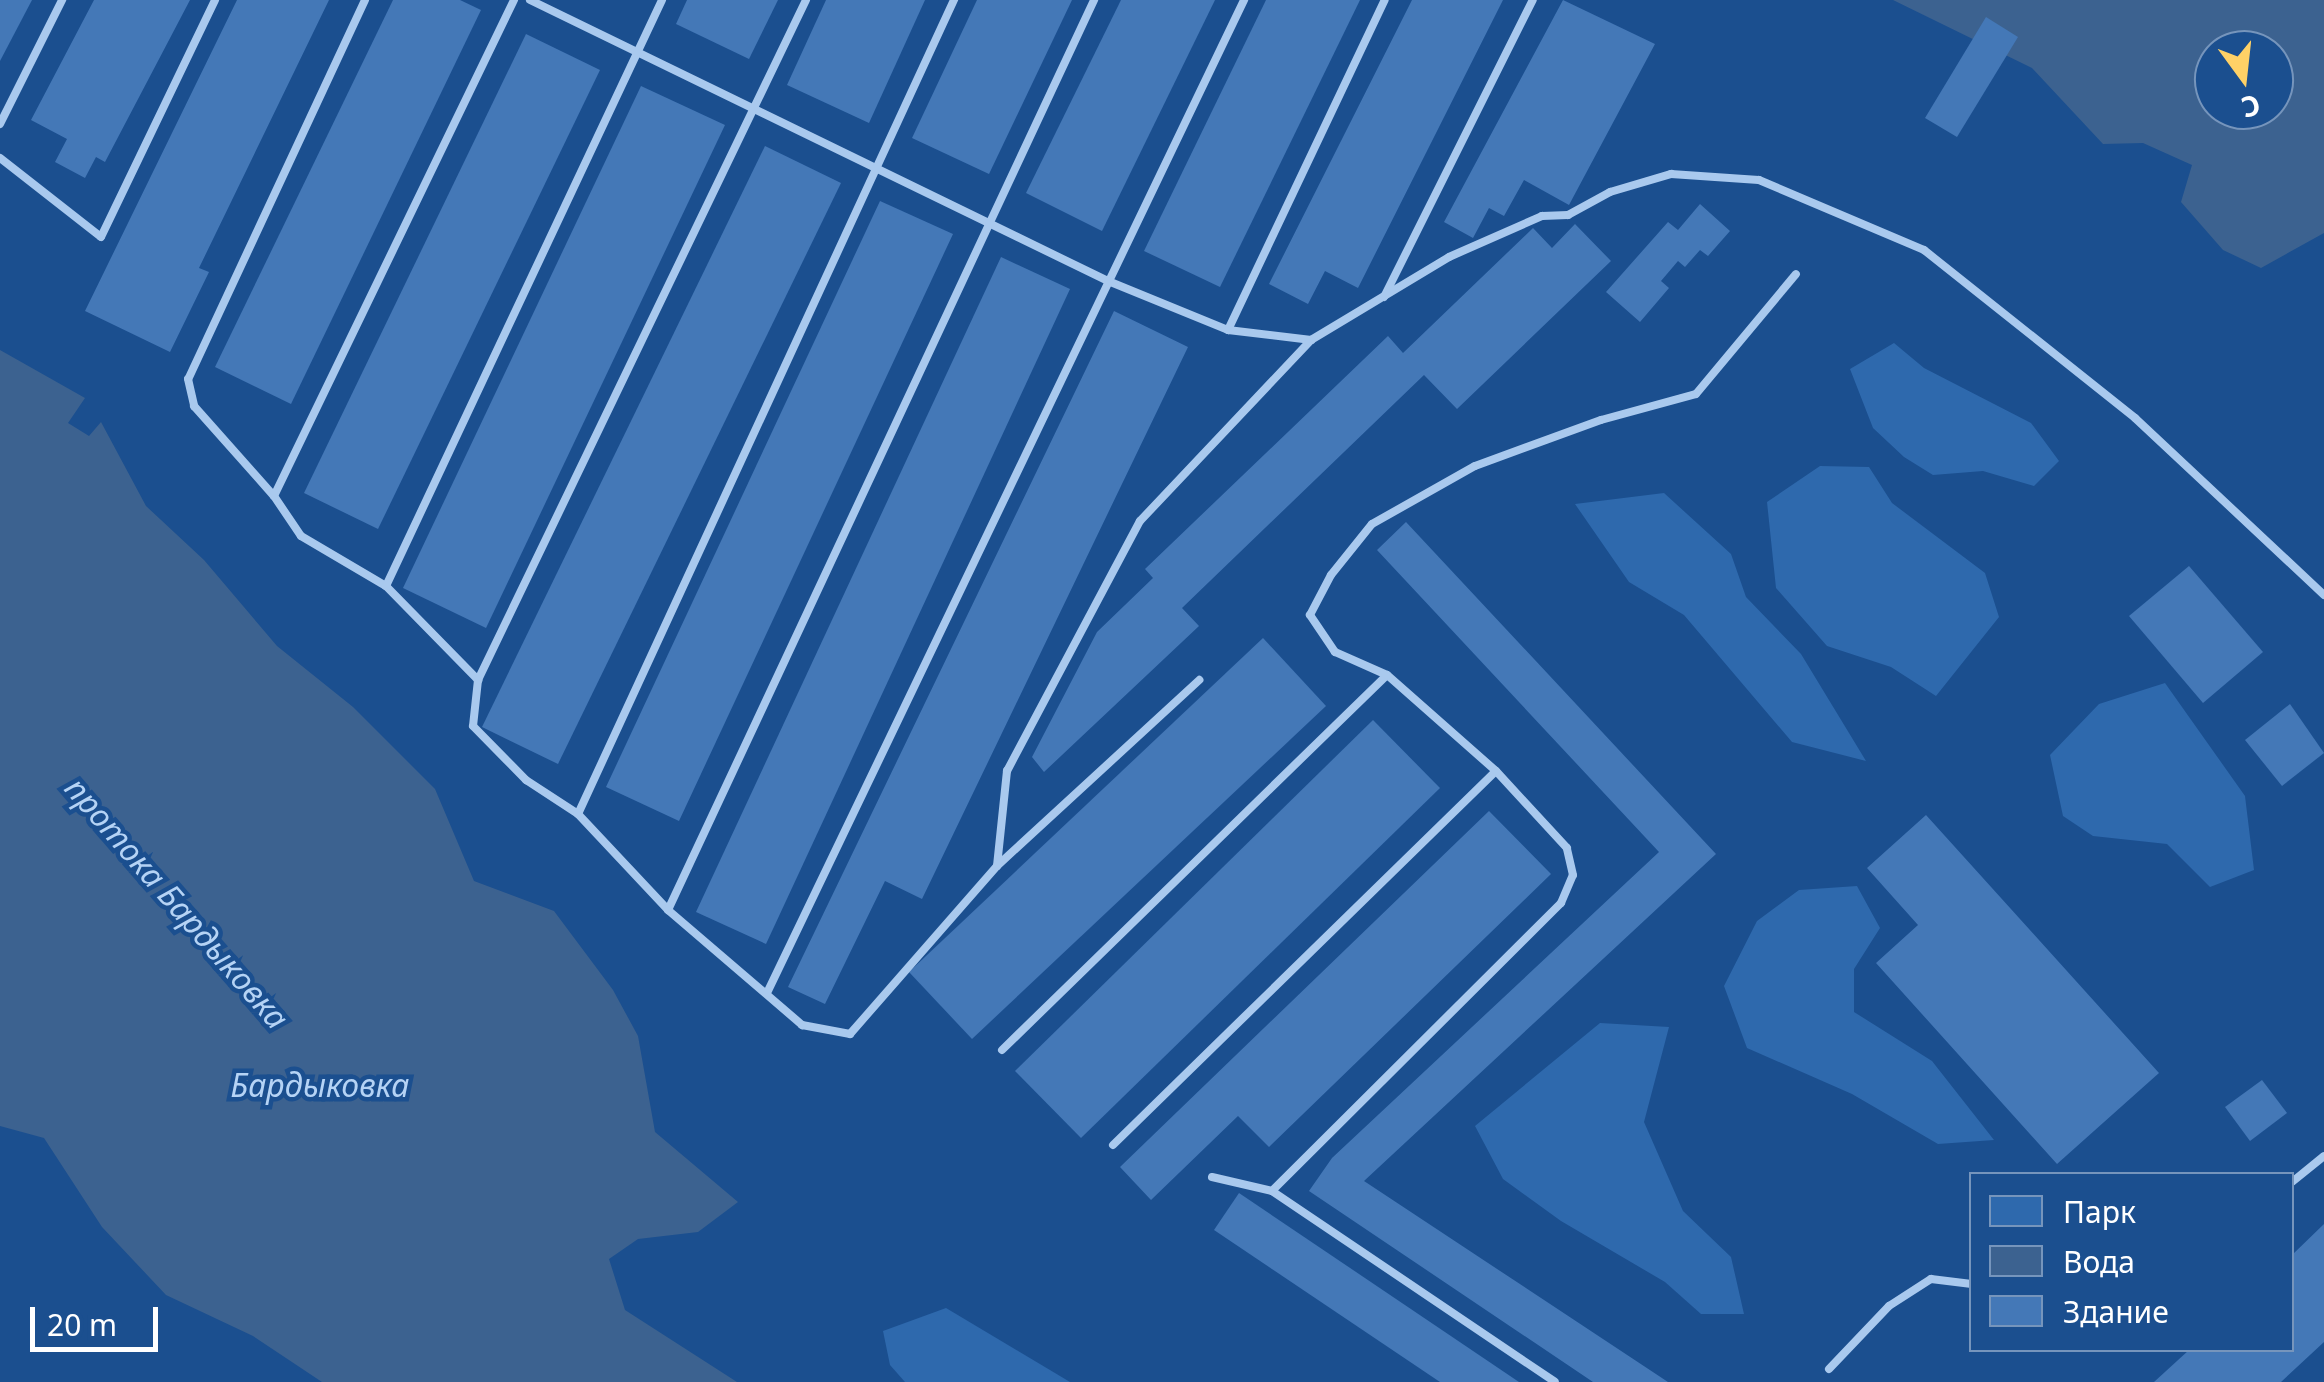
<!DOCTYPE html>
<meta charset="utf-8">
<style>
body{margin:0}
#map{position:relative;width:2324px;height:1382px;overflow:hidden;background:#1b4f8f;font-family:"Noto Sans",sans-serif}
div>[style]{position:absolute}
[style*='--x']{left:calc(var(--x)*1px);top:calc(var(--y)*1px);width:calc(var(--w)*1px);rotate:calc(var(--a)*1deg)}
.green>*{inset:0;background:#2e69ad}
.water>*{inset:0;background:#3c6290}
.building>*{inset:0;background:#4478b7}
.lane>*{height:8px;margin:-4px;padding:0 4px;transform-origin:4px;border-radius:4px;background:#a9c9ee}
span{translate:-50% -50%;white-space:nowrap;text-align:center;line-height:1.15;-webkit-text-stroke:9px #1b4f8f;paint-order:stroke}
.water-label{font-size:32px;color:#b5d3f5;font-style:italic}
.legend{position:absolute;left:1969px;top:1172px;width:325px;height:180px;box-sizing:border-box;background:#1b4f8f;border:2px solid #7695bc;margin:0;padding:12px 18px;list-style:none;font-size:30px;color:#fff}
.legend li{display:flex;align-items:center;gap:20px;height:50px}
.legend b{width:50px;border:2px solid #7695bc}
.north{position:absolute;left:2194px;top:30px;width:100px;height:100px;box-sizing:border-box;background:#1b4f8f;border:2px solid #7695bc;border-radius:50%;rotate:165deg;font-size:28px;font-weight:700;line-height:40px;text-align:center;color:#fff}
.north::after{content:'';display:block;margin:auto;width:35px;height:45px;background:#ffd166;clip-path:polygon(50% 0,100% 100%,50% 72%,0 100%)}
.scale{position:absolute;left:30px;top:1307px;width:128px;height:45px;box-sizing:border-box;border:5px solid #fff;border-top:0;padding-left:12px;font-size:30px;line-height:35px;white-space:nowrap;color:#fff;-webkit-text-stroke:8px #1b4f8f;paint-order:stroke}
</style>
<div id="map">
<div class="green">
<i style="clip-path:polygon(1894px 343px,1924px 368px,2031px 423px,2059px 461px,2034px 486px,1983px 471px,1933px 475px,1904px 457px,1873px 428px,1850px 369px)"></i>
<i style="clip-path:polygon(1820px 466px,1869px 467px,1892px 503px,1985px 573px,1999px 617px,1936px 696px,1891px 667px,1827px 646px,1776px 588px,1767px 502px)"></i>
<i style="clip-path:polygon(1664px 493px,1731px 554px,1746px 597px,1801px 654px,1866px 761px,1792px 742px,1684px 615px,1629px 582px,1575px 504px)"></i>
<i style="clip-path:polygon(2165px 683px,2245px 796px,2254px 870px,2210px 887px,2167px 844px,2093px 836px,2063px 816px,2050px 755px,2099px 704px)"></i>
<i style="clip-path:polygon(1857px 886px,1880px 928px,1854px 969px,1854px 1012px,1932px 1061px,1994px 1140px,1938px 1144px,1852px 1094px,1747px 1048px,1724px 986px,1757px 921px,1799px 890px)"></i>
<i style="clip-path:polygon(1600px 1023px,1669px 1027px,1644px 1122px,1683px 1211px,1731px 1257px,1744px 1314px,1701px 1314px,1665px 1282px,1561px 1221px,1503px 1179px,1475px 1126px)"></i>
<i style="clip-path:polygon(946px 1308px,1070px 1382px,905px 1382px,890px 1365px,883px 1331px)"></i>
</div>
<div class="water">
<i style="clip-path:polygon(evenodd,1893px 0,2324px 0,2324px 233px,2261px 268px,2223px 250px,2181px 202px,2192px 165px,2143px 143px,2103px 144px,2032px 68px,1893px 0,2214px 50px,2274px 50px,2274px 110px,2214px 110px,2214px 50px)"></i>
<i style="clip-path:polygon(0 350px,85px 398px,68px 423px,89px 436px,101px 422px,146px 506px,204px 560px,277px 646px,353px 707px,435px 789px,474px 881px,554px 911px,613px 990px,638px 1036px,655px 1132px,738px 1202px,698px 1232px,638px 1239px,609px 1259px,625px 1310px,737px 1382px,322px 1382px,253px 1336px,166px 1295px,102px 1227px,44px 1138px,0 1126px)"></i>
</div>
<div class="building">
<i style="clip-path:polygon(0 0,32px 0,0 61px)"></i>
<i style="clip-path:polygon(94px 0,190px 0,105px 162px,96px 157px,85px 178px,55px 162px,67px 139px,31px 120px)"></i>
<i style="clip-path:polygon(237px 0,329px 0,199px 268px,209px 272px,170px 352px,85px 311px)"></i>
<i style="clip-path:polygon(393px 0,460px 0,481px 10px,291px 404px,215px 367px)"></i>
<i style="clip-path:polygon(687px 0,778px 0,749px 59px,676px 24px)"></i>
<i style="clip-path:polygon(826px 0,925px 0,869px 123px,787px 85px)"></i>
<i style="clip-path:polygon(977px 0,1072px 0,989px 174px,912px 138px)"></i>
<i style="clip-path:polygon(1121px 0,1215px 0,1102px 231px,1026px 193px)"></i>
<i style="clip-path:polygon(1266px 0,1360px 0,1220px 287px,1144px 251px)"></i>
<i style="clip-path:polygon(1412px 0,1503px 0,1358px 288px,1325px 271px,1308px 304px,1269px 284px)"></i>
<i style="clip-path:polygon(1563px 0,1655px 44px,1569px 205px,1524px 180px,1504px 216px,1489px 208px,1473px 238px,1444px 222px)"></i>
<i style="clip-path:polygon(1986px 17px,2018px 37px,1957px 137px,1925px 118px)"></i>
<i style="clip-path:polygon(526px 34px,600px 70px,378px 529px,304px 493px)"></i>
<i style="clip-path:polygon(641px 86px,725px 125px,486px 628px,403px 588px)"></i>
<i style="clip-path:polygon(765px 146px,841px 183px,558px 764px,482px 727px)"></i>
<i style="clip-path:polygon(880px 201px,953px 234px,679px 821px,606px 787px)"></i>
<i style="clip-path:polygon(1700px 204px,1730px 231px,1708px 256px,1700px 250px,1685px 267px,1678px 261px,1661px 281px,1669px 288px,1640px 322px,1606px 292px,1668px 222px,1678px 230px)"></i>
<i style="clip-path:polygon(1575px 224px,1611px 261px,1457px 409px,1424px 375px,1182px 608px,1199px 626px,1044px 772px,1032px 757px,1097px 632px,1153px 578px,1145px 569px,1388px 336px,1403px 353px,1533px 228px,1552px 248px)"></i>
<i style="clip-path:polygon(1001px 257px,1070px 289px,766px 944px,696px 912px)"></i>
<i style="clip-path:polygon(1114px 311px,1188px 347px,922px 899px,885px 881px,825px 1004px,788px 987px)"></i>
<i style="clip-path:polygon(1406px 522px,1716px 854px,1364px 1181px,1668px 1382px,1593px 1382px,1309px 1191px,1332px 1158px,1659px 852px,1377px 550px)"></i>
<i style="clip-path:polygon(2189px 566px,2263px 652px,2203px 703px,2129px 616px)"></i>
<i style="clip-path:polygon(1263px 638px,1326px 706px,972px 1039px,909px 972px)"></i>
<i style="clip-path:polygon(2290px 704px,2324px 753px,2282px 786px,2245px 740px)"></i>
<i style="clip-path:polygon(1373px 720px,1440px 788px,1081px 1138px,1015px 1071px)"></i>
<i style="clip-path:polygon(1489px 811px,1551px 874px,1269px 1147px,1238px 1116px,1151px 1200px,1120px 1167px)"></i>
<i style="clip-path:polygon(1926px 815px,2159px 1073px,2057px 1164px,1876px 963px,1918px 925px,1867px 868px)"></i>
<i style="clip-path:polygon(2262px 1080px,2287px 1113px,2250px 1141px,2225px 1107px)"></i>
<i style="clip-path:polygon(1239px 1193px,1519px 1382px,1440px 1382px,1214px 1230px)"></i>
<i style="clip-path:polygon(2324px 1224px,2324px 1342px,2281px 1382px,2154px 1382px,2189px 1350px,2292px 1350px,2292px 1255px)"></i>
</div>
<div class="lane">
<i style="--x:365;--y:0;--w:418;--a:115"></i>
<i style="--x:188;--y:379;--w:28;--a:77"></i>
<i style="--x:194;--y:406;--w:120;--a:48.4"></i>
<i style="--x:274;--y:496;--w:48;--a:56"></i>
<i style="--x:301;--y:536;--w:99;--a:30.5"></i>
<i style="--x:530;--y:0;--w:643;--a:25.93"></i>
<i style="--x:1108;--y:281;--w:130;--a:22.2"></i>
<i style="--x:1228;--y:330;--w:84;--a:6.9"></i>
<i style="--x:1311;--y:340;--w:161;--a:-31"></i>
<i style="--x:1449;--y:257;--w:102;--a:-23.8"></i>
<i style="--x:1542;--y:216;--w:26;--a:-2"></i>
<i style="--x:1568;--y:215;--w:48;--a:-28.7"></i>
<i style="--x:1610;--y:192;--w:64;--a:-16.4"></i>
<i style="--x:1671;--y:174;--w:88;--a:3.9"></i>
<i style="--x:1759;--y:180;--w:179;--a:23"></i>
<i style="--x:1924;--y:250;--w:270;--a:38.5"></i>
<i style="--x:2135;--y:418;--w:259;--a:43.1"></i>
<i style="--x:662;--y:0;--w:648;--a:115.22"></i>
<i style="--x:386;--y:586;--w:132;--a:45.6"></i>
<i style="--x:478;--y:680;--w:46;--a:96.2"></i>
<i style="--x:473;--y:726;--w:76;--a:45.5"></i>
<i style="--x:526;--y:780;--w:62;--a:33.2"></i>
<i style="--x:578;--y:814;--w:132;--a:46.8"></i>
<i style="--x:668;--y:910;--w:177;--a:40.6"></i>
<i style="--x:802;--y:1025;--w:49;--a:10.6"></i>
<i style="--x:850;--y:1034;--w:223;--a:-48.8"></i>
<i style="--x:997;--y:866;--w:96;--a:-84"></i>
<i style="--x:1007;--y:771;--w:283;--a:-62"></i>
<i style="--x:1140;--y:521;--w:249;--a:-46.6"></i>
<i style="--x:0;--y:124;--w:139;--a:-63.4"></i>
<i style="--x:0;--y:158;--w:128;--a:38"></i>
<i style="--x:101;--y:237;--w:263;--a:-64.3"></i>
<i style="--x:1384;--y:297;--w:332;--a:-63.4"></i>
<i style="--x:1228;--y:330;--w:365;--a:-64.6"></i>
<i style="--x:274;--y:496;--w:551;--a:-64.18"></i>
<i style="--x:478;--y:680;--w:755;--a:-64.25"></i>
<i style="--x:578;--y:814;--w:897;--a:-65.21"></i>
<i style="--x:997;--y:866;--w:275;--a:-42.6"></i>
<i style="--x:668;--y:910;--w:1005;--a:-64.91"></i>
<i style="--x:767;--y:993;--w:1102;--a:-64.34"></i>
<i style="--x:1002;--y:1050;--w:537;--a:-44.25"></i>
<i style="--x:1113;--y:1145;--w:535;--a:-44.32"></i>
<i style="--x:1212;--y:1177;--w:62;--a:13.1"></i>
<i style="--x:1272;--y:1191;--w:341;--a:34"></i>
<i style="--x:2292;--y:1182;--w:41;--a:-39.1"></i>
<i style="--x:1272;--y:1191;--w:408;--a:-44.9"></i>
<i style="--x:1561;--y:903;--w:30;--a:-67"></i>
<i style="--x:1573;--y:875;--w:28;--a:-103"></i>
<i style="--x:1567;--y:848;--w:105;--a:-132.7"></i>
<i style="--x:1496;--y:771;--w:145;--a:-138.6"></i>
<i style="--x:1387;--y:675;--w:57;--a:-156.1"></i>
<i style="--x:1335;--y:652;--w:45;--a:-124"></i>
<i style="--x:1310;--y:615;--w:45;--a:-62.3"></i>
<i style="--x:1331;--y:575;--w:65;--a:-51.2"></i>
<i style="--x:1372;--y:524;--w:118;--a:-29.4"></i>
<i style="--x:1475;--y:466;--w:134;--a:-20.1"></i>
<i style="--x:1601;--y:420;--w:98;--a:-15.3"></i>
<i style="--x:1696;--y:394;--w:156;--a:-50.2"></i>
<i style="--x:1829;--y:1369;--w:87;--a:-46.4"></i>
<i style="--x:1889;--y:1306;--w:50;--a:-32.7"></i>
<i style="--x:1931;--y:1279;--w:41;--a:7"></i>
</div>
<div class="water-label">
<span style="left:177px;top:903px;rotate:49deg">протока Бардыковка</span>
<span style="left:320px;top:1085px">Бардыковка</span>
</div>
<ul class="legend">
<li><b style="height:28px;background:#2e69ad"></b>Парк</li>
<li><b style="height:28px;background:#3c6290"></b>Вода</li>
<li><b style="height:28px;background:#4478b7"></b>Здание</li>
</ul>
<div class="north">С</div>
<div class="scale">20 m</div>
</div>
